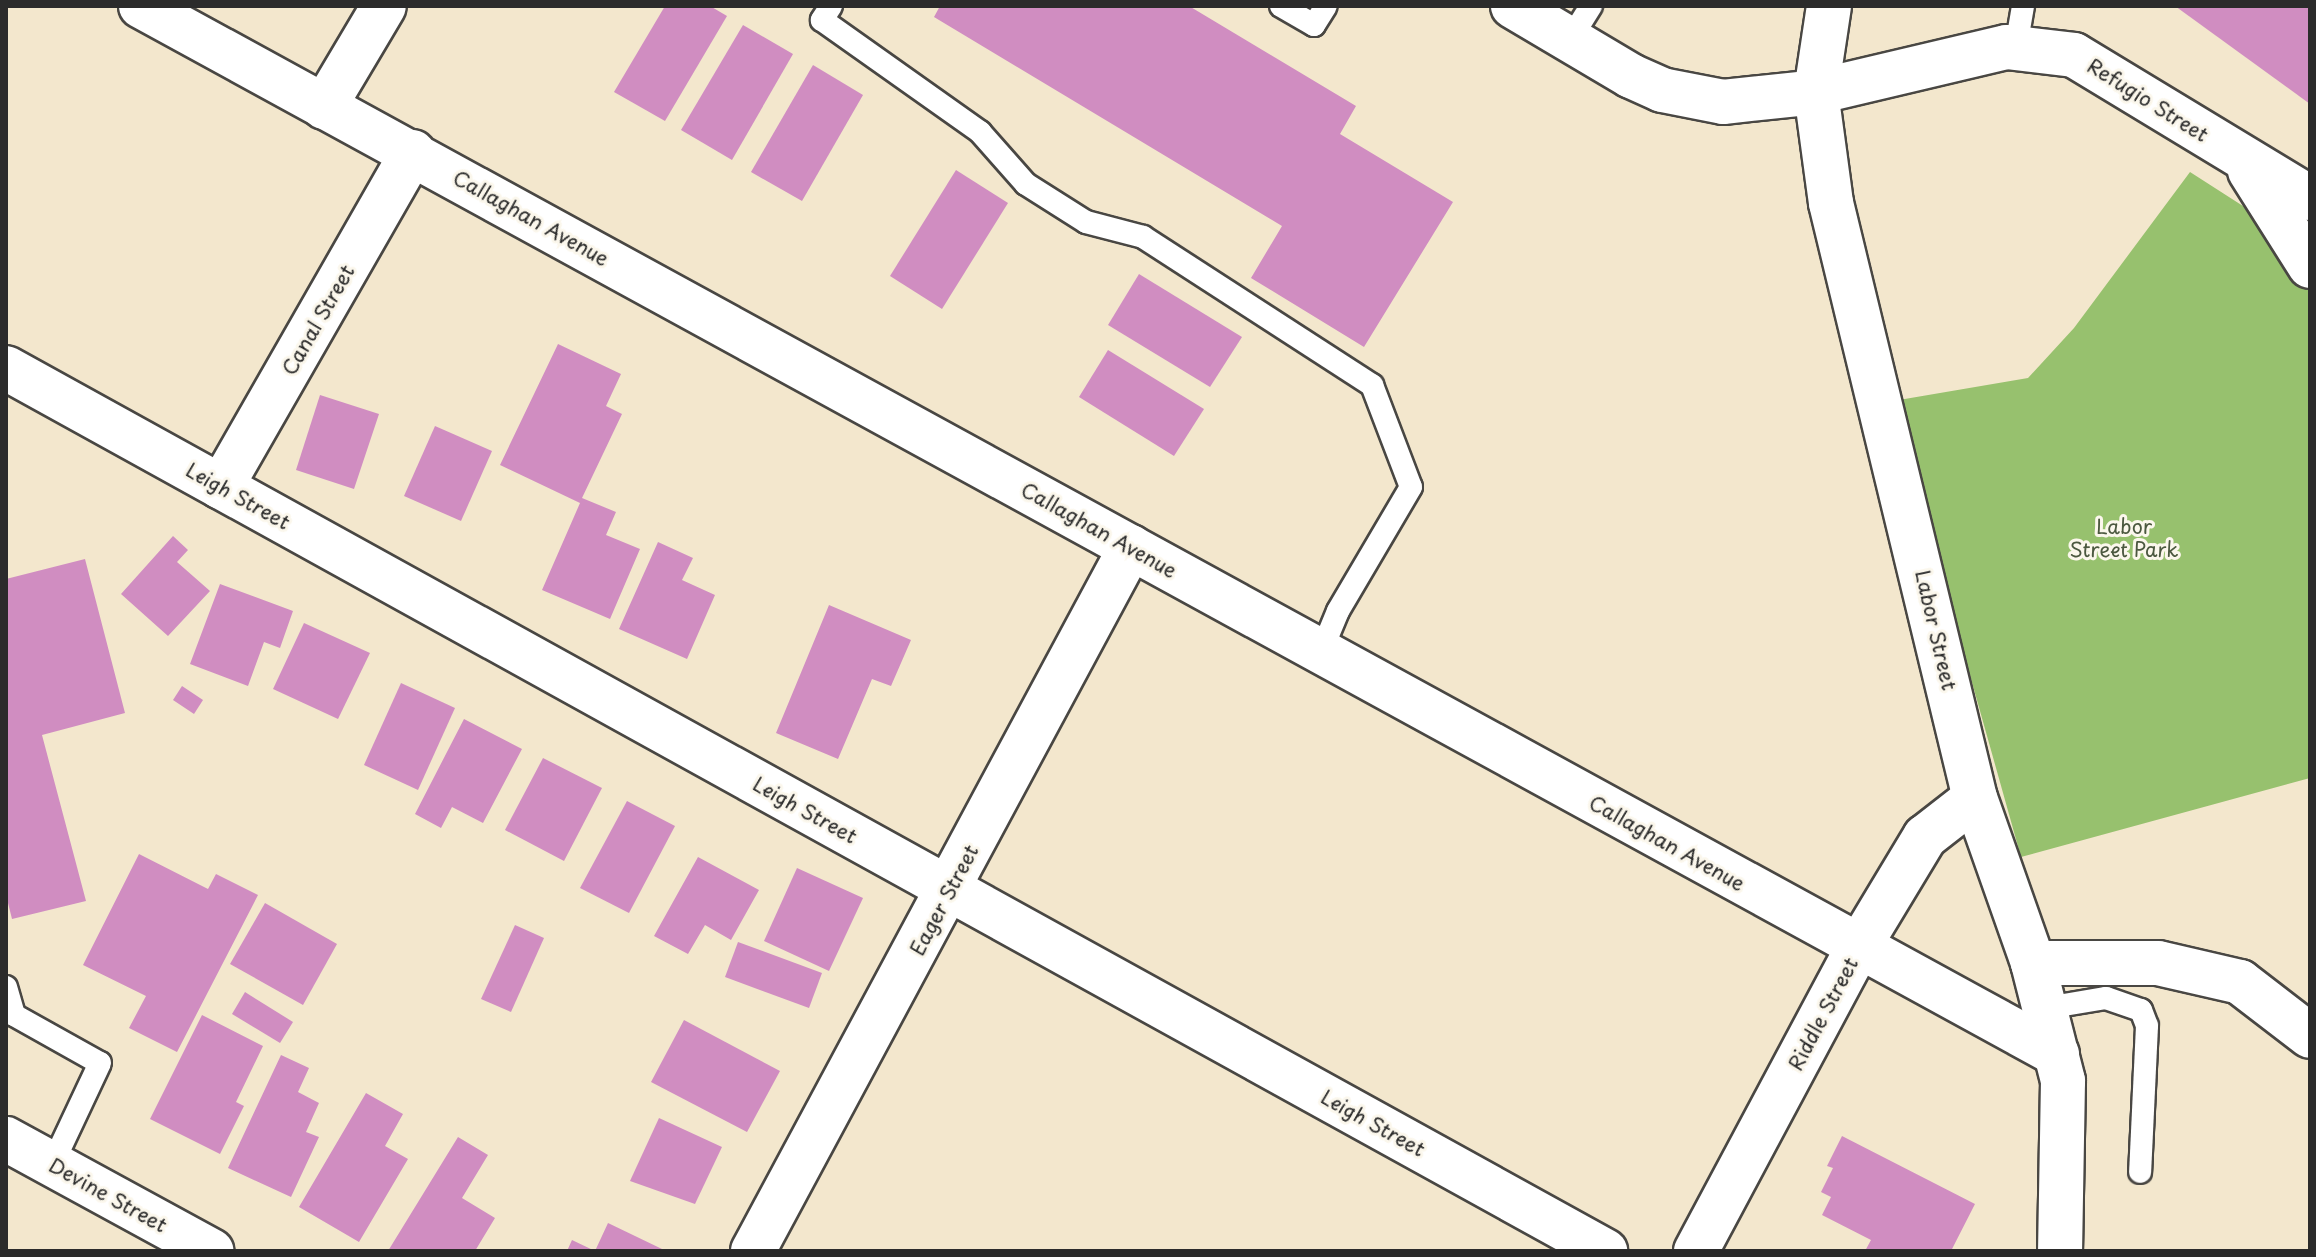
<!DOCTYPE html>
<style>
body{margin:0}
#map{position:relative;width:2316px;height:1257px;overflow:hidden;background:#f3e7cd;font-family:"Playpen Sans",sans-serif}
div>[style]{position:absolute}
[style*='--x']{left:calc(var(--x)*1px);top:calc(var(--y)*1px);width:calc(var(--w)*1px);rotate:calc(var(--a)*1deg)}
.green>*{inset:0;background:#97c16e}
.building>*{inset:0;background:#d08dc1}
.roads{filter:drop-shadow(2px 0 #494743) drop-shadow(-2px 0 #494743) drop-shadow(0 2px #494743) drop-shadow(0 -2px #494743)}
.service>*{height:22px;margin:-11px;padding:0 11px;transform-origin:11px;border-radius:11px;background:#fff}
.minor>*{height:44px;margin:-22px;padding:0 22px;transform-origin:22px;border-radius:22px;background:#fff}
span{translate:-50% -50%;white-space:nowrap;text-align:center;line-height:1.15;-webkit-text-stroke:6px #fbf7ec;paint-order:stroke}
.street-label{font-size:20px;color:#2b2b2b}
.park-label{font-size:20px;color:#4b583f}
.frame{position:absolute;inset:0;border:8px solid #2b2b2b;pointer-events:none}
</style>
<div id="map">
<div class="green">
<i style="clip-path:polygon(2190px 172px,2257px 215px,2310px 286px,2310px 778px,2021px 857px,1893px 401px,2028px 378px,2074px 328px)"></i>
</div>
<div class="building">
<i style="clip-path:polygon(665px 6px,710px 6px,727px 16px,665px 121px,614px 92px)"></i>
<i style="clip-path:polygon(940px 6px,1189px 6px,1356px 106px,1340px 134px,1453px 202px,1364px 347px,1251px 278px,1282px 226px,934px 17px)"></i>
<i style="clip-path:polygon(2175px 6px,2310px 6px,2310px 104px)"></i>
<i style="clip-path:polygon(743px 25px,793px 54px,732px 160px,681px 130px)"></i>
<i style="clip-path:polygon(813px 65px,863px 95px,802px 201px,751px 172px)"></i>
<i style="clip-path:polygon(956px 170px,1008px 203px,942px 309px,890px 276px)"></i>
<i style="clip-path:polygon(1139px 274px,1242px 337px,1210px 387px,1108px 325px)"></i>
<i style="clip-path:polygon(558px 344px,621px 374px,606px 406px,622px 414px,582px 498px,616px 512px,606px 535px,640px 549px,610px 619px,542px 590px,580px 503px,500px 465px)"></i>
<i style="clip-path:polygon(1108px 350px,1204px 409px,1174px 456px,1079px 397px)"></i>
<i style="clip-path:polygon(320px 395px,379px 414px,354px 489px,296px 470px)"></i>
<i style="clip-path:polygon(435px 426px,492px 451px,461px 521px,404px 496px)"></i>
<i style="clip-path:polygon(173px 536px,188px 550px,177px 562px,210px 591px,168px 636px,121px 594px)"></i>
<i style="clip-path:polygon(658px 542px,693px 558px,682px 580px,715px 595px,687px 659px,619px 629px)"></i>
<i style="clip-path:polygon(85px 559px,125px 713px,42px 735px,86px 901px,12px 919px,6px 895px,6px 579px)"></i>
<i style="clip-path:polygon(220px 584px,293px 611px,280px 648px,264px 642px,248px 686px,190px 664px)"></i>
<i style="clip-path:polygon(829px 605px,911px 640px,891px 686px,872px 679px,838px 759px,776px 733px)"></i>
<i style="clip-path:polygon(304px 623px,370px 653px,338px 719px,273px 689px)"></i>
<i style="clip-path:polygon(401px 683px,455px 708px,418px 790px,364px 765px)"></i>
<i style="clip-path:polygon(182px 686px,203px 700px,194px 714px,173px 700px)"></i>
<i style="clip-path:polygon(464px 719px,522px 749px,483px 823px,452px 807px,441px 828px,415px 814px)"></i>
<i style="clip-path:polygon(543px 758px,602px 788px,564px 861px,505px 830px)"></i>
<i style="clip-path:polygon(627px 801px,675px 826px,629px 913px,580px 888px)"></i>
<i style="clip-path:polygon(139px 854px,208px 889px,216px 874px,258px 895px,177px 1052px,129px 1028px,146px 996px,83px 965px)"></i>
<i style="clip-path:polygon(698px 857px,759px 890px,731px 940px,705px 925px,688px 954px,654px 936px)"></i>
<i style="clip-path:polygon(797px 868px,863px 898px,829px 971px,764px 941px)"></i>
<i style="clip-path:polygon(265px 903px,337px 944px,303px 1005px,230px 964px)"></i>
<i style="clip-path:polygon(515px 925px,544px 938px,511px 1012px,481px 999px)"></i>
<i style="clip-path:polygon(738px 942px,822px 973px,809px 1008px,725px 977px)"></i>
<i style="clip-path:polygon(245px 992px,293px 1022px,280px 1043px,232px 1014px)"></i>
<i style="clip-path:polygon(202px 1015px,263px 1046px,236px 1102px,244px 1106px,220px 1154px,150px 1119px)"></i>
<i style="clip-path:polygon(684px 1020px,780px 1071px,747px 1132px,651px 1082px)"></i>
<i style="clip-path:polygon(281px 1055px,309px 1068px,298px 1092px,319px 1103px,306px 1132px,319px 1137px,291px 1197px,228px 1168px)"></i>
<i style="clip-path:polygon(366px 1093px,403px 1114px,385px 1146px,408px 1159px,359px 1242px,299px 1207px)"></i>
<i style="clip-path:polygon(659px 1118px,722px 1147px,695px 1204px,630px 1181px)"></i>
<i style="clip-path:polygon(1842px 1136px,1975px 1204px,1951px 1251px,1865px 1251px,1871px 1240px,1822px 1215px,1831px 1197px,1821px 1192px,1833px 1168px,1827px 1166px)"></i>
<i style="clip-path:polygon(458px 1137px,488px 1155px,462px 1198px,495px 1218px,475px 1251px,388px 1251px)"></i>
<i style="clip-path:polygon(608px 1223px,662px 1249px,661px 1251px,567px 1251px,572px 1240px,595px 1251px)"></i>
</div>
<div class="roads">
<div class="service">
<i style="--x:831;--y:6;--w:17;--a:123"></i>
<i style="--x:822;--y:20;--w:194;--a:35.3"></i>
<i style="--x:980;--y:132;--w:69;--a:48.5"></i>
<i style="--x:1026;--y:184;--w:71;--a:32.3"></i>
<i style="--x:1086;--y:222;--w:59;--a:14.7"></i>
<i style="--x:1143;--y:237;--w:273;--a:32.9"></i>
<i style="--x:1372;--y:385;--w:109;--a:69.1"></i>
<i style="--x:1411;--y:487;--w:144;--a:120.5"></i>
<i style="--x:1338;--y:611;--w:44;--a:112.5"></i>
<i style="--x:1281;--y:6;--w:38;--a:30"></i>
<i style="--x:1314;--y:25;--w:22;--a:-58"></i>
<i style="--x:1569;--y:41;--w:41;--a:-57.8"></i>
<i style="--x:2016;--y:47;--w:42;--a:-80.3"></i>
<i style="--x:6;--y:987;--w:29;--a:74"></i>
<i style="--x:14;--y:1015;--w:98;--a:29.2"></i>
<i style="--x:100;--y:1063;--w:113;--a:115.2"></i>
<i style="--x:2046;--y:1008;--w:61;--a:-9.5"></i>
<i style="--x:2106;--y:998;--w:37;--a:19"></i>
<i style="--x:2141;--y:1010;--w:17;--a:69"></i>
<i style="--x:2147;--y:1026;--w:146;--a:92.7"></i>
</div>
<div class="minor">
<i style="--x:141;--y:6;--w:2184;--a:28.68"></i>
<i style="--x:1513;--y:6;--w:137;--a:30.7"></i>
<i style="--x:1631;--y:76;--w:34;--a:24"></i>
<i style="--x:1662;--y:90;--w:62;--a:11.1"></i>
<i style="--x:1723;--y:102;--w:94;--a:-6.1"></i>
<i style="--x:1816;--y:92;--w:196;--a:-13.3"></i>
<i style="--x:2007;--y:47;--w:67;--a:6.8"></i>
<i style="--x:2074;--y:55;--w:276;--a:31.2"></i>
<i style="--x:1829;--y:6;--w:87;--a:98.6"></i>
<i style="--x:1816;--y:92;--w:112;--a:82.3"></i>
<i style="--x:1831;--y:203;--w:612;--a:76.4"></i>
<i style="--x:1975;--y:798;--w:175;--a:70.6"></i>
<i style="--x:2033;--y:963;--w:122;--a:75.7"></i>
<i style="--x:2063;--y:1081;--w:170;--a:91"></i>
<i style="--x:324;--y:107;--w:117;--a:-59.3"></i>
<i style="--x:2250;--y:171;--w:112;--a:57.7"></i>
<i style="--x:6;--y:368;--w:1827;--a:28.91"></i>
<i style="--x:221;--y:487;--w:386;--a:-60.2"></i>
<i style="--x:2033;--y:963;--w:125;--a:0"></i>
<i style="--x:2158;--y:963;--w:84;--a:13"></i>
<i style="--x:2240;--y:982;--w:88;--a:37.6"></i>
<i style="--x:6;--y:1139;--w:234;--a:28.6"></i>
<i style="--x:753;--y:1251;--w:799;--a:-61.77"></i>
<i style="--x:1696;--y:1251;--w:344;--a:-61.9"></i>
<i style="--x:1858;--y:948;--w:130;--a:-58.9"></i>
<i style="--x:1925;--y:837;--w:63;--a:-38"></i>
</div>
</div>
<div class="street-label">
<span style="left:2148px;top:100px;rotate:32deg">Refugio Street</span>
<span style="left:531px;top:218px;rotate:29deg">Callaghan Avenue</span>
<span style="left:318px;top:320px;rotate:-60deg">Canal Street</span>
<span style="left:238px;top:496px;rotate:29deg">Leigh Street</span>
<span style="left:1099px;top:530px;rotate:29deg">Callaghan Avenue</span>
<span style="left:1936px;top:630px;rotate:77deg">Labor Street</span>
<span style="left:805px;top:810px;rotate:29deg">Leigh Street</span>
<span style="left:1667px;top:843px;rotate:29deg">Callaghan Avenue</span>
<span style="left:944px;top:900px;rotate:-62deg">Eager Street</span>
<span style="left:1823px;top:1014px;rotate:-62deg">Riddle Street</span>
<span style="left:1373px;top:1123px;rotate:29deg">Leigh Street</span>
<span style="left:108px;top:1195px;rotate:29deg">Devine Street</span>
</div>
<div class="park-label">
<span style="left:2124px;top:538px">Labor<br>Street Park</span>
</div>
<div class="frame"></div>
</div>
